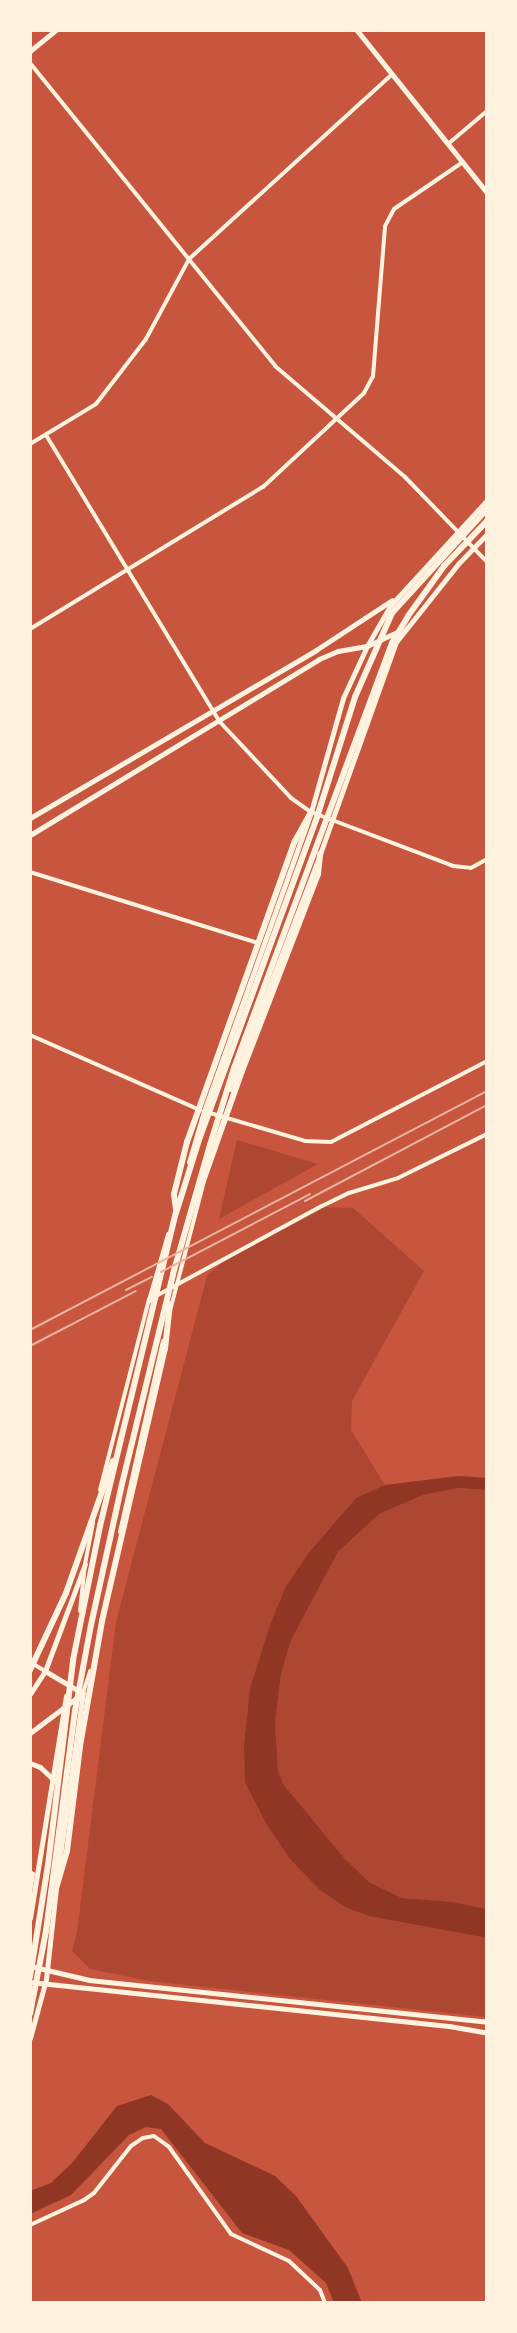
<!DOCTYPE html>
<style>
body{margin:0}
#map{position:relative;width:517px;height:2333px;overflow:hidden;background:#c8553d;font-family:"Source Sans 3",sans-serif}
div>[style]{position:absolute}
[style*='--x']{left:calc(var(--x)*1px);top:calc(var(--y)*1px);width:calc(var(--w)*1px);rotate:calc(var(--a)*1deg)}
.green>*{inset:0;background:#ae4732}
.water>*{inset:0;background:#8f3625}
.minor>*{height:4px;margin:-2px;padding:0 2px;transform-origin:2px;border-radius:2px;background:#fff3e0}
.tertiary>*{height:4.5px;margin:-2.25px;padding:0 2.25px;transform-origin:2.25px;border-radius:2.25px;background:#fff3e0}
.secondary>*{height:5px;margin:-2.5px;padding:0 2.5px;transform-origin:2.5px;border-radius:2.5px;background:#fff3e0}
.trunk>*{height:6px;margin:-3px;padding:0 3px;transform-origin:3px;border-radius:3px;background:#fff3e0}
.rail>*{height:2px;margin:-1px;padding:0 1px;transform-origin:1px;border-radius:1px;background:#e9b49f}
span{translate:-50% -50%;white-space:nowrap;text-align:center;line-height:1.15;-webkit-text-stroke:4.5px #fff3e0;paint-order:stroke}
.frame{position:absolute;inset:0;border:32px solid #fff3e0;pointer-events:none}
</style>
<div id="map">
<div class="green">
<i style="clip-path:polygon(237px 1140px,318px 1164px,219px 1219px)"></i>
<i style="clip-path:polygon(326px 1207px,353px 1208px,424px 1271px,352px 1401px,351px 1430px,385px 1485px,356px 1498px,314px 1546px,285px 1588px,270px 1625px,250px 1688px,244px 1745px,345px 1907px,370px 1916px,487px 1938px,487px 2017px,149px 1981px,90px 1969px,72px 1951px,77px 1932px,116px 1622px,207px 1276px,224px 1261px)"></i>
<i style="clip-path:polygon(458px 1488px,487px 1490px,487px 1909px,452px 1902px,402px 1898px,369px 1882px,345px 1859px,283px 1784px,278px 1770px,275px 1724px,281px 1674px,291px 1640px,338px 1552px,379px 1514px,423px 1495px)"></i>
</div>
<div class="water">
<i style="clip-path:polygon(459px 1476px,487px 1478px,487px 1490px,458px 1488px,423px 1495px,379px 1514px,338px 1552px,291px 1640px,281px 1674px,275px 1724px,278px 1770px,283px 1784px,345px 1859px,369px 1882px,402px 1898px,452px 1902px,487px 1909px,487px 1938px,369px 1916px,345px 1907px,319px 1889px,291px 1860px,267px 1825px,245px 1782px,244px 1745px,250px 1688px,270px 1625px,285px 1588px,310px 1551px,356px 1498px,385px 1485px)"></i>
<i style="clip-path:polygon(151px 2095px,168px 2104px,205px 2143px,275px 2176px,296px 2196px,348px 2268px,362px 2303px,334px 2303px,326px 2283px,289px 2250px,242px 2233px,161px 2129px,146px 2127px,129px 2135px,71px 2195px,30px 2214px,30px 2191px,51px 2183px,72px 2163px,117px 2106px)"></i>
</div>
<div class="minor">
<i style="--x:30;--y:63;--w:390;--a:51"></i>
<i style="--x:275;--y:366;--w:171;--a:40.5"></i>
<i style="--x:405;--y:477;--w:118;--a:46"></i>
<i style="--x:448;--y:144;--w:51;--a:-40.2"></i>
<i style="--x:46;--y:435;--w:334;--a:58.8"></i>
<i style="--x:219;--y:721;--w:105;--a:46.9"></i>
<i style="--x:291;--y:798;--w:24;--a:35"></i>
<i style="--x:311;--y:812;--w:152;--a:20.8"></i>
<i style="--x:453;--y:866;--w:18;--a:6"></i>
<i style="--x:471;--y:868;--w:18;--a:-29"></i>
<i style="--x:30;--y:444;--w:77;--a:-31.2"></i>
<i style="--x:96;--y:404;--w:82;--a:-52.4"></i>
<i style="--x:146;--y:339;--w:91;--a:-61.7"></i>
<i style="--x:189;--y:259;--w:275;--a:-42.3"></i>
<i style="--x:30;--y:629;--w:273;--a:-31.4"></i>
<i style="--x:263;--y:487;--w:138;--a:-42.9"></i>
<i style="--x:364;--y:393;--w:19;--a:-62"></i>
<i style="--x:373;--y:376;--w:150;--a:-85.4"></i>
<i style="--x:385;--y:226;--w:19;--a:-62"></i>
<i style="--x:394;--y:209;--w:83;--a:-34.3"></i>
<i style="--x:30;--y:872;--w:239;--a:17.3"></i>
<i style="--x:30;--y:1035;--w:186;--a:23.8"></i>
<i style="--x:210;--y:1113;--w:99;--a:16.4"></i>
<i style="--x:305;--y:1141;--w:26;--a:2"></i>
<i style="--x:331;--y:1142;--w:176;--a:-27.4"></i>
<i style="--x:156;--y:1296;--w:189;--a:-28.5"></i>
<i style="--x:322;--y:1206;--w:30;--a:-26"></i>
<i style="--x:349;--y:1193;--w:51;--a:-17"></i>
<i style="--x:398;--y:1178;--w:99;--a:-26.3"></i>
<i style="--x:171;--y:1307;--w:130;--a:-75.3"></i>
<i style="--x:100;--y:1490;--w:197;--a:-75.6"></i>
<i style="--x:120;--y:1532;--w:196;--a:-77.3"></i>
<i style="--x:80;--y:1611;--w:47;--a:-83.9"></i>
<i style="--x:85;--y:1564;--w:42;--a:-79"></i>
<i style="--x:30;--y:1662;--w:17;--a:31"></i>
<i style="--x:83;--y:1693;--w:23;--a:-72"></i>
<i style="--x:30;--y:1872;--w:4;--a:34"></i>
<i style="--x:33;--y:1874;--w:20;--a:99"></i>
<i style="--x:30;--y:2225;--w:60;--a:-24.8"></i>
<i style="--x:84;--y:2200;--w:12;--a:-35"></i>
<i style="--x:94;--y:2193;--w:60;--a:-51.8"></i>
<i style="--x:131;--y:2146;--w:14;--a:-34"></i>
<i style="--x:143;--y:2138;--w:11;--a:-10"></i>
<i style="--x:154;--y:2136;--w:19;--a:36"></i>
<i style="--x:169;--y:2147;--w:107;--a:54.5"></i>
<i style="--x:231;--y:2234;--w:64;--a:25"></i>
<i style="--x:289;--y:2261;--w:42;--a:43.1"></i>
<i style="--x:320;--y:2290;--w:14;--a:69"></i>
</div>
<div class="tertiary">
<i style="--x:357;--y:30;--w:208;--a:51.3"></i>
<i style="--x:30;--y:51;--w:33;--a:-39"></i>
</div>
<div class="secondary">
<i style="--x:30;--y:818;--w:332;--a:-30.4"></i>
<i style="--x:316;--y:650;--w:91;--a:-33.3"></i>
<i style="--x:30;--y:835;--w:338;--a:-31.3"></i>
<i style="--x:319;--y:659;--w:21;--a:-23"></i>
<i style="--x:338;--y:651;--w:29;--a:-10"></i>
<i style="--x:367;--y:646;--w:35;--a:-25"></i>
<i style="--x:230;--y:1089;--w:252;--a:-69"></i>
<i style="--x:320;--y:854;--w:225;--a:-70.3"></i>
<i style="--x:396;--y:642;--w:100;--a:-51.5"></i>
<i style="--x:458;--y:564;--w:42;--a:-46"></i>
<i style="--x:189;--y:1162;--w:53;--a:-73.6"></i>
<i style="--x:204;--y:1111;--w:318;--a:-70.3"></i>
<i style="--x:311;--y:812;--w:118;--a:-74.3"></i>
<i style="--x:343;--y:698;--w:57;--a:-65.2"></i>
<i style="--x:367;--y:646;--w:46;--a:-60.1"></i>
<i style="--x:390;--y:606;--w:144;--a:-47.5"></i>
<i style="--x:149;--y:1300;--w:69;--a:-73.9"></i>
<i style="--x:45;--y:1671;--w:43;--a:30.7"></i>
<i style="--x:30;--y:1694;--w:27;--a:-57"></i>
<i style="--x:45;--y:1671;--w:114;--a:-69.5"></i>
<i style="--x:30;--y:1733;--w:61;--a:-37.1"></i>
<i style="--x:30;--y:1763;--w:11;--a:22"></i>
<i style="--x:40;--y:1767;--w:19;--a:43"></i>
<i style="--x:57;--y:1877;--w:186;--a:-82"></i>
<i style="--x:30;--y:1918;--w:225;--a:-80.8"></i>
<i style="--x:30;--y:1966;--w:61;--a:13.3"></i>
<i style="--x:89;--y:1980;--w:400;--a:6"></i>
<i style="--x:30;--y:1982;--w:421;--a:6"></i>
<i style="--x:449;--y:2026;--w:39;--a:10"></i>
<i style="--x:30;--y:2038;--w:61;--a:-74.8"></i>
<i style="--x:46;--y:1979;--w:91;--a:-83.7"></i>
</div>
<div class="trunk">
<i style="--x:203;--y:1181;--w:117;--a:-70.5"></i>
<i style="--x:242;--y:1071;--w:211;--a:-68.9"></i>
<i style="--x:318;--y:874;--w:20;--a:-84"></i>
<i style="--x:176;--y:1209;--w:15;--a:-98"></i>
<i style="--x:174;--y:1194;--w:54;--a:-76"></i>
<i style="--x:187;--y:1142;--w:320;--a:-70.3"></i>
<i style="--x:295;--y:841;--w:33;--a:-61"></i>
<i style="--x:30;--y:1670;--w:85;--a:-64.9"></i>
<i style="--x:66;--y:1593;--w:140;--a:-70.4"></i>
<i style="--x:55;--y:1892;--w:43;--a:-73.7"></i>
<i style="--x:67;--y:1851;--w:106;--a:-82.9"></i>
<i style="--x:80;--y:1746;--w:127;--a:-80"></i>
<i style="--x:102;--y:1621;--w:279;--a:-77"></i>
<i style="--x:165;--y:1349;--w:45;--a:-83.7"></i>
<i style="--x:30;--y:1977;--w:113;--a:-80.9"></i>
<i style="--x:48;--y:1865;--w:207;--a:-83"></i>
<i style="--x:73;--y:1660;--w:137;--a:-78.6"></i>
<i style="--x:100;--y:1526;--w:322;--a:-76.4"></i>
<i style="--x:176;--y:1213;--w:80;--a:-72.5"></i>
<i style="--x:200;--y:1137;--w:341;--a:-69.9"></i>
<i style="--x:317;--y:817;--w:126;--a:-72.4"></i>
<i style="--x:355;--y:697;--w:92;--a:-66.2"></i>
<i style="--x:392;--y:613;--w:141;--a:-47.6"></i>
<i style="--x:30;--y:2014;--w:85;--a:-79.1"></i>
<i style="--x:46;--y:1931;--w:222;--a:-82.5"></i>
<i style="--x:75;--y:1711;--w:87;--a:-79.5"></i>
<i style="--x:91;--y:1625;--w:140;--a:-77.6"></i>
<i style="--x:121;--y:1488;--w:220;--a:-76.3"></i>
<i style="--x:173;--y:1274;--w:134;--a:-74"></i>
<i style="--x:210;--y:1145;--w:81;--a:-72.7"></i>
<i style="--x:234;--y:1068;--w:453;--a:-69.6"></i>
<i style="--x:392;--y:643;--w:31;--a:-59"></i>
<i style="--x:408;--y:616;--w:62;--a:-54.2"></i>
<i style="--x:444;--y:566;--w:62;--a:-46.3"></i>
</div>
<div class="rail">
<i style="--x:305;--y:1201;--w:206;--a:-27.8"></i>
<i style="--x:161;--y:1272;--w:168;--a:-27.6"></i>
<i style="--x:126;--y:1290;--w:29;--a:-27"></i>
<i style="--x:30;--y:1330;--w:516;--a:-27.61"></i>
<i style="--x:30;--y:1346;--w:119;--a:-27.4"></i>
</div>
<div class="frame"></div>
</div>
